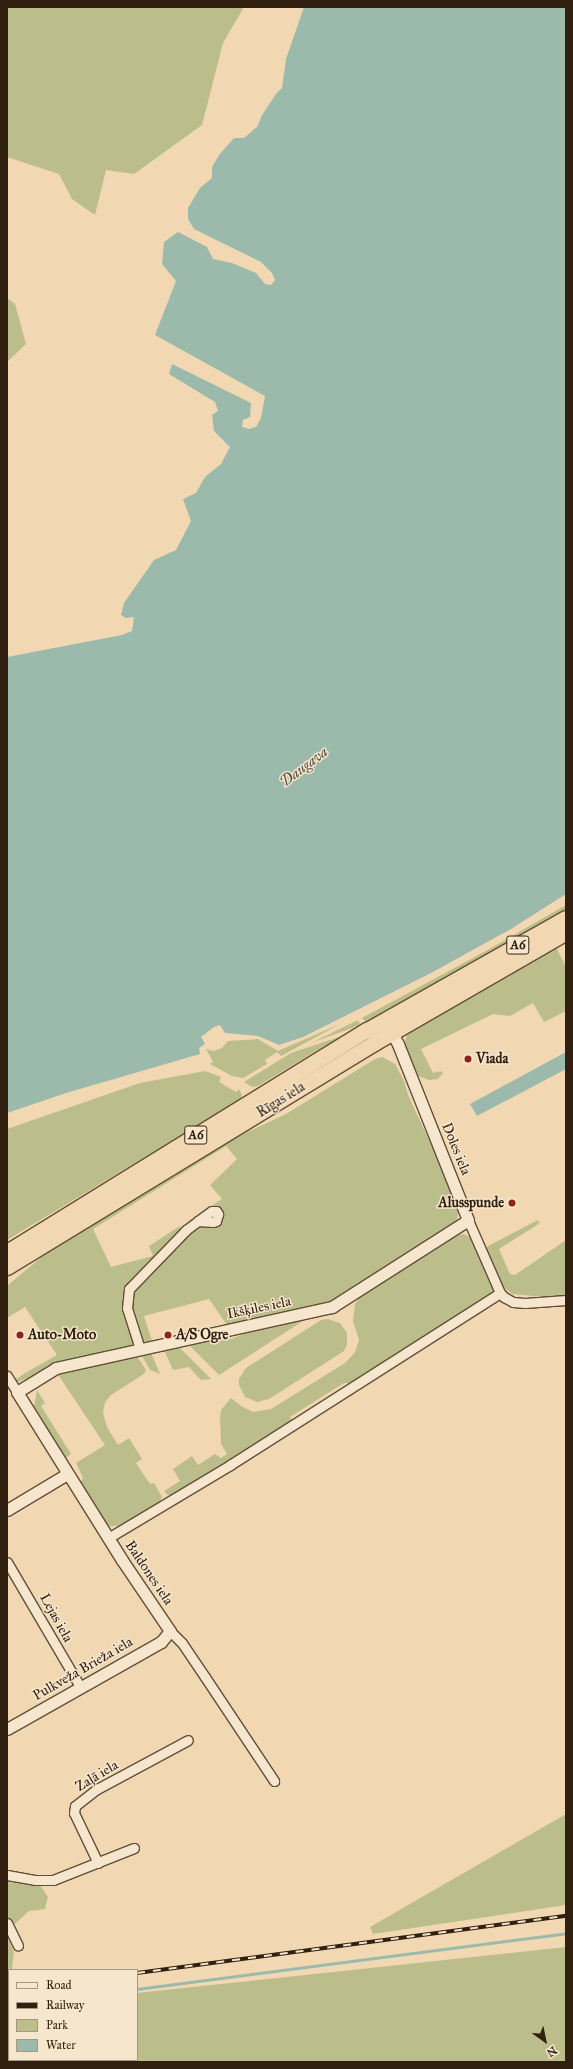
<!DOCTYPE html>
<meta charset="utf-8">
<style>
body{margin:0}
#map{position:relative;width:573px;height:2069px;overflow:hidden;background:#f1d8b2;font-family:"IM FELL Great Primer",serif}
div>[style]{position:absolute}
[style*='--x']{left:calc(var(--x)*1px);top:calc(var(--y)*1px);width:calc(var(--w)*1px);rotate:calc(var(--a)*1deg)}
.green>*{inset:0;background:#bbbe8b}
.water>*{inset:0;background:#9bbaac}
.stream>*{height:2.5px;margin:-1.25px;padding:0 1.25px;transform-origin:1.25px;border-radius:1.25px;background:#9bbaac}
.roads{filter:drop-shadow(1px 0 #614e38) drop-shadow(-1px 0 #614e38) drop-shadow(0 1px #614e38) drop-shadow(0 -1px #614e38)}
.minor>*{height:9px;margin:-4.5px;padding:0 4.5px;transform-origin:4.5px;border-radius:4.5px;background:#f6e6cd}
.tertiary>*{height:11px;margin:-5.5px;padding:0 5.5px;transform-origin:5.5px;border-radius:5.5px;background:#f6e6cd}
.trunk>*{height:15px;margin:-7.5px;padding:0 7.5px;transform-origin:7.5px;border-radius:7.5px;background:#f1d8b2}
.rail>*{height:4px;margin-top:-2px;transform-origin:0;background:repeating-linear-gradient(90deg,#f6e6cd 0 8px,#312010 0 16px);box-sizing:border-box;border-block:1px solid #312010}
.dots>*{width:11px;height:11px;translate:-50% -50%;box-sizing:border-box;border:2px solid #f6e6cd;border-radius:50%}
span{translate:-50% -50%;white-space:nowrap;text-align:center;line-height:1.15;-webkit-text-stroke:3px #f6e6cd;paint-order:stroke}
.shield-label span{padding:1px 3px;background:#f6e6cd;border:1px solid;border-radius:3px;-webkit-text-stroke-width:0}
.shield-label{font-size:13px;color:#312010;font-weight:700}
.poi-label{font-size:14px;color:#312010;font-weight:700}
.left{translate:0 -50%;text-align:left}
.right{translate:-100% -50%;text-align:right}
.street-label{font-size:14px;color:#312010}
.water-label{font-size:15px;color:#514e3f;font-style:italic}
.frame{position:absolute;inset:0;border:8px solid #312010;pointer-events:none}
.legend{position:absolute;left:8px;top:1969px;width:130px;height:92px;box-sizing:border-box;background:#f6e6cd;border:1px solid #a79781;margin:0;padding:5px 7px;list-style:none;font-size:12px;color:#312010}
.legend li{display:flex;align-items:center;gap:8px;height:20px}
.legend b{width:20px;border:1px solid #a79781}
.north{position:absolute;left:525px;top:2021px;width:40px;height:40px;-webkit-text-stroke:3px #f6e6cd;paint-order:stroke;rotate:147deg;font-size:11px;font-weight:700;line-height:16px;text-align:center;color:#312010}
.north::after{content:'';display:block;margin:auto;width:14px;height:18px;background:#312010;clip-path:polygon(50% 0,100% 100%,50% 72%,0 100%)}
</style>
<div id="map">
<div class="green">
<i style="clip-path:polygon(7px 7px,244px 7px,223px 43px,202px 125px,134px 174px,106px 170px,95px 215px,72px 199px,59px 174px,7px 157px)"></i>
<i style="clip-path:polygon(7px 298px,15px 304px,26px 344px,7px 362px)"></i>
<i style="clip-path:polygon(566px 905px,566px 912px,367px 1024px,362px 1018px,493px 947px)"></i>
<i style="clip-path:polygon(555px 945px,566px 967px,566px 1011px,544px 1022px,533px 1003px,510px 1016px,493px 1014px,421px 1049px,433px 1073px,441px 1071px,443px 1073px,438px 1079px,429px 1080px,418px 1076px,404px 1046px,407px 1034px,416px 1024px)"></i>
<i style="clip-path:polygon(358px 1020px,360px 1024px,352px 1028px,311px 1043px)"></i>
<i style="clip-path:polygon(340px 1024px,281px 1056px,277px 1052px,265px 1060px,267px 1064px,243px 1078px,232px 1076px,210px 1064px,213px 1062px,206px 1049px,214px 1051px,222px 1048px,228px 1041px,258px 1039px,278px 1051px)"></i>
<i style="clip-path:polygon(351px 1033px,326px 1045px,258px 1086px,252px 1087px,244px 1082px,291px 1053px)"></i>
<i style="clip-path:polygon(382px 1057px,395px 1064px,404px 1081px,408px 1095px,459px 1205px,457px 1220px,452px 1227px,334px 1301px,227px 1325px,209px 1299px,144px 1316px,152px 1341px,143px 1343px,140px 1340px,129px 1307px,129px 1299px,132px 1289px,184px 1234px,194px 1228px,214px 1226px,220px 1221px,223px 1215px,217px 1206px,192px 1222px,190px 1220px,222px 1199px,210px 1185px,237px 1159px,226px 1146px,93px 1229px,111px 1267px,153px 1256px,149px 1246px,180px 1226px,181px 1229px,162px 1251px,139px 1272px,127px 1288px,124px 1305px,135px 1341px,134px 1345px,131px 1348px,50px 1365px,32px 1377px,17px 1382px,15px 1380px,25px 1373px,57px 1355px,25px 1307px,7px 1318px,7px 1286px,51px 1249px,90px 1225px,224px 1143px,286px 1114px,375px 1059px)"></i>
<i style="clip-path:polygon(205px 1071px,221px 1077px,219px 1082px,236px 1092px,239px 1089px,242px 1095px,240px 1100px,7px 1240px,7px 1129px,140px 1083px)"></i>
<i style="clip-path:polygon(538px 1220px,540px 1222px,537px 1225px,499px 1249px,510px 1274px,515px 1275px,566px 1240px,566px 1295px,544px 1297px,512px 1294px,502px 1286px,486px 1249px,488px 1246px)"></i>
<i style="clip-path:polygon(464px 1234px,473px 1239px,492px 1284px,494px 1292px,354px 1383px,344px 1383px,290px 1417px,293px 1421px,241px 1454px,171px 1496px,168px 1495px,164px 1491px,180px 1481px,173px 1469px,192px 1456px,198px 1465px,215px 1454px,221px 1458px,227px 1454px,221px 1444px,220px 1417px,221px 1410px,231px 1398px,241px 1406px,253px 1412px,271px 1409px,345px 1363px,355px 1352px,359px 1340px,353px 1321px,355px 1304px,362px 1294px,453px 1236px)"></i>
<i style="clip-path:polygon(312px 1315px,219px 1375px,191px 1347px,193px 1342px,231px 1339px,259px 1328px)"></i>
<i style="clip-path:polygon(328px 1319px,340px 1323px,347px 1333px,347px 1345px,344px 1351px,269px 1399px,257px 1402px,245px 1397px,239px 1385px,239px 1379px,246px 1368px,321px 1320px)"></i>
<i style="clip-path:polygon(170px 1347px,180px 1348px,211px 1379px,201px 1380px,189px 1367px,173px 1370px,164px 1350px)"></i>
<i style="clip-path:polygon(149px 1353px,152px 1355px,160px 1374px,150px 1370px,142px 1356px,143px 1354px)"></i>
<i style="clip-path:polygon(137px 1356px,146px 1370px,144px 1374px,111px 1395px,105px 1402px,103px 1413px,107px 1427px,118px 1445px,129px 1438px,142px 1459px,136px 1463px,148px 1481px,151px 1484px,154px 1483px,162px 1497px,159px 1504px,124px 1526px,105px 1526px,79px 1485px,83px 1478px,76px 1463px,105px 1445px,57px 1373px)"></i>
<i style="clip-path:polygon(37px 1390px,45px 1403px,41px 1406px,71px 1454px,64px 1459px,39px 1419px,34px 1407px)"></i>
<i style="clip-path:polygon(566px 1814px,566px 1905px,373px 1934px,370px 1927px)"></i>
<i style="clip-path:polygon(7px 1882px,40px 1885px,48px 1897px,45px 1909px,29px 1911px,7px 1931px,10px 1921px,7px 1916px)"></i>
<i style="clip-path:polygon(7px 1937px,14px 1952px,12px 1969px,7px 1970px)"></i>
<i style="clip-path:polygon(566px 1947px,566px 2062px,7px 2062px,7px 2009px,9px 2009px,9px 2060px,137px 2060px,137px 1993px)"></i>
</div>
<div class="water">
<i style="clip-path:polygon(304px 7px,566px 7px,566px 894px,511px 929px,431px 973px,303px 1037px,279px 1045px,258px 1036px,225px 1033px,220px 1025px,214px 1027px,201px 1037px,205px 1044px,199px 1048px,200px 1054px,66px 1093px,7px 1113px,7px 657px,122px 635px,132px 631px,134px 617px,126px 618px,121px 615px,124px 603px,154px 560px,176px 550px,191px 521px,183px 499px,196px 493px,205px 477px,221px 464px,230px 447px,214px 431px,212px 415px,218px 411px,215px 402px,169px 374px,172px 364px,251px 403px,250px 417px,243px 420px,242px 427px,249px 429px,256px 427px,261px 418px,265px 396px,155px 335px,176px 281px,162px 264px,164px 242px,178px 232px,207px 247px,213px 259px,232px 263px,256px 273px,265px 284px,271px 285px,275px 280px,272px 273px,261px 262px,194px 229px,188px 219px,188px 208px,200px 188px,212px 178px,212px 167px,219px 155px,234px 138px,244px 138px,257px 127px,262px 115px,276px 94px,282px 88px,286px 59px)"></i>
<i style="clip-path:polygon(566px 1052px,566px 1069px,477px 1116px,470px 1104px)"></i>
</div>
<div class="stream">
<i style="--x:137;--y:1989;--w:433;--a:-7.4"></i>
<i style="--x:7;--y:2006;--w:2;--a:0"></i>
</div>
<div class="roads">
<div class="minor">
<i style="--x:468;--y:1220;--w:80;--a:66.3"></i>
<i style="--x:500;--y:1293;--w:6;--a:45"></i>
<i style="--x:504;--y:1297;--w:10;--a:29"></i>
<i style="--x:513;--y:1302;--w:12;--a:5"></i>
<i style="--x:525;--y:1303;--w:41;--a:-4.2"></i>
<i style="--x:140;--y:1349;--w:43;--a:-107.6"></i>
<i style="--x:127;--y:1308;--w:19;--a:-84"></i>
<i style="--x:129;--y:1289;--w:82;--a:-46"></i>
<i style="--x:186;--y:1230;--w:15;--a:-37"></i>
<i style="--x:198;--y:1221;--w:17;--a:-36"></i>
<i style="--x:212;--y:1211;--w:4;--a:0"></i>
<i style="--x:216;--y:1211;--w:4;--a:56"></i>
<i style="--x:218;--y:1214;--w:7;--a:106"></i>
<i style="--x:216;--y:1221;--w:3;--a:162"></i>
<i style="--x:213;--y:1222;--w:15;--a:-176"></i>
<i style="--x:7;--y:1376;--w:19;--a:58"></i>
<i style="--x:108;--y:1538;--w:142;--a:-30.9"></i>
<i style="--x:230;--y:1465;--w:320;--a:-32.5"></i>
<i style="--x:7;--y:1562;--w:146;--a:59.6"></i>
<i style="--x:170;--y:1631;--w:17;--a:45"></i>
<i style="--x:182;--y:1643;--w:41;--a:55.9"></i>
<i style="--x:205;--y:1677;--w:125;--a:56.4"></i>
<i style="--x:98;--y:1863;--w:55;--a:-115.6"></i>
<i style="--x:74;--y:1813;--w:7;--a:-82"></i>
<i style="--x:75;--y:1806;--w:28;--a:-38"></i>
<i style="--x:97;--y:1789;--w:103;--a:-28.3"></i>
<i style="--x:7;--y:1875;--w:28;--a:10"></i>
<i style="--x:35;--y:1880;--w:18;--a:0"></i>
<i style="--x:53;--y:1880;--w:87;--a:-21.6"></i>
<i style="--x:7;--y:1923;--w:25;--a:64"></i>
</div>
<div class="tertiary">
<i style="--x:7;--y:1510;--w:70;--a:-31"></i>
<i style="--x:7;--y:1729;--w:177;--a:-29.5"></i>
<i style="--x:161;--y:1642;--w:14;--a:-51"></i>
<i style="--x:170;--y:1631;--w:86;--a:-124.1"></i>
<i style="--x:122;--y:1560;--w:198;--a:-122"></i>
<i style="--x:17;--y:1392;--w:46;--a:-31.6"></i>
<i style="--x:56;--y:1368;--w:283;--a:-12.5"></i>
<i style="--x:332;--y:1307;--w:161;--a:-32.6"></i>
<i style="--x:468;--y:1220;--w:189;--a:-111.7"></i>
<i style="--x:398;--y:1044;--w:21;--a:-119"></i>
</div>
<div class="trunk">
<i style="--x:7;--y:1252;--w:423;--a:-31.7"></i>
<i style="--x:367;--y:1030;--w:228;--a:-29.4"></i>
<i style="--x:7;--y:1267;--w:430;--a:-31.4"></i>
<i style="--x:374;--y:1043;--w:222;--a:-30"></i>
</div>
</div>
<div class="rail">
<i style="--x:137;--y:1973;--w:433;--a:-7.6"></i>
<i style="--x:7;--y:1995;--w:2;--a:0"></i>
</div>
<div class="dots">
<i style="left:468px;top:1059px;background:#8f2418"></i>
<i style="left:512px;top:1203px;background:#8f2418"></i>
<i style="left:20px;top:1335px;background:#8f2418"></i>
<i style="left:168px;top:1335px;background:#8f2418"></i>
</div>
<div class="shield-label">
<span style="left:518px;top:945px">A6</span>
<span style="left:196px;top:1135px">A6</span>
</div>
<div class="poi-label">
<span class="left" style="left:476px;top:1059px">Viada</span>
<span class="right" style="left:504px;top:1203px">Alusspunde</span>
<span class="left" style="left:28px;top:1335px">Auto-Moto</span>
<span class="left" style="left:176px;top:1335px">A/S Ogre</span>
</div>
<div class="street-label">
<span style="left:281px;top:1100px;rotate:-32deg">Rīgas iela</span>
<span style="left:456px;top:1149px;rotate:68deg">Doles iela</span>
<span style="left:259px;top:1308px;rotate:-12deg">Ikšķiles iela</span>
<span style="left:149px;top:1573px;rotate:56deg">Baldones iela</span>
<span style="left:56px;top:1618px;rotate:61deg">Lejas iela</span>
<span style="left:83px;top:1669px;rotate:-30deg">Pulkveža Brieža iela</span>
<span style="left:97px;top:1776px;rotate:-31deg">Zaļā iela</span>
</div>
<div class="water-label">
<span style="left:304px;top:767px;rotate:-37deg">Daugava</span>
</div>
<div class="frame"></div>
<ul class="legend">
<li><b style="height:5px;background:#f6e6cd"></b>Road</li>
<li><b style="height:5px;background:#312010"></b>Railway</li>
<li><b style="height:11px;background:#bbbe8b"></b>Park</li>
<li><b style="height:11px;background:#9bbaac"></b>Water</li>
</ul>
<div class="north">N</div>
</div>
